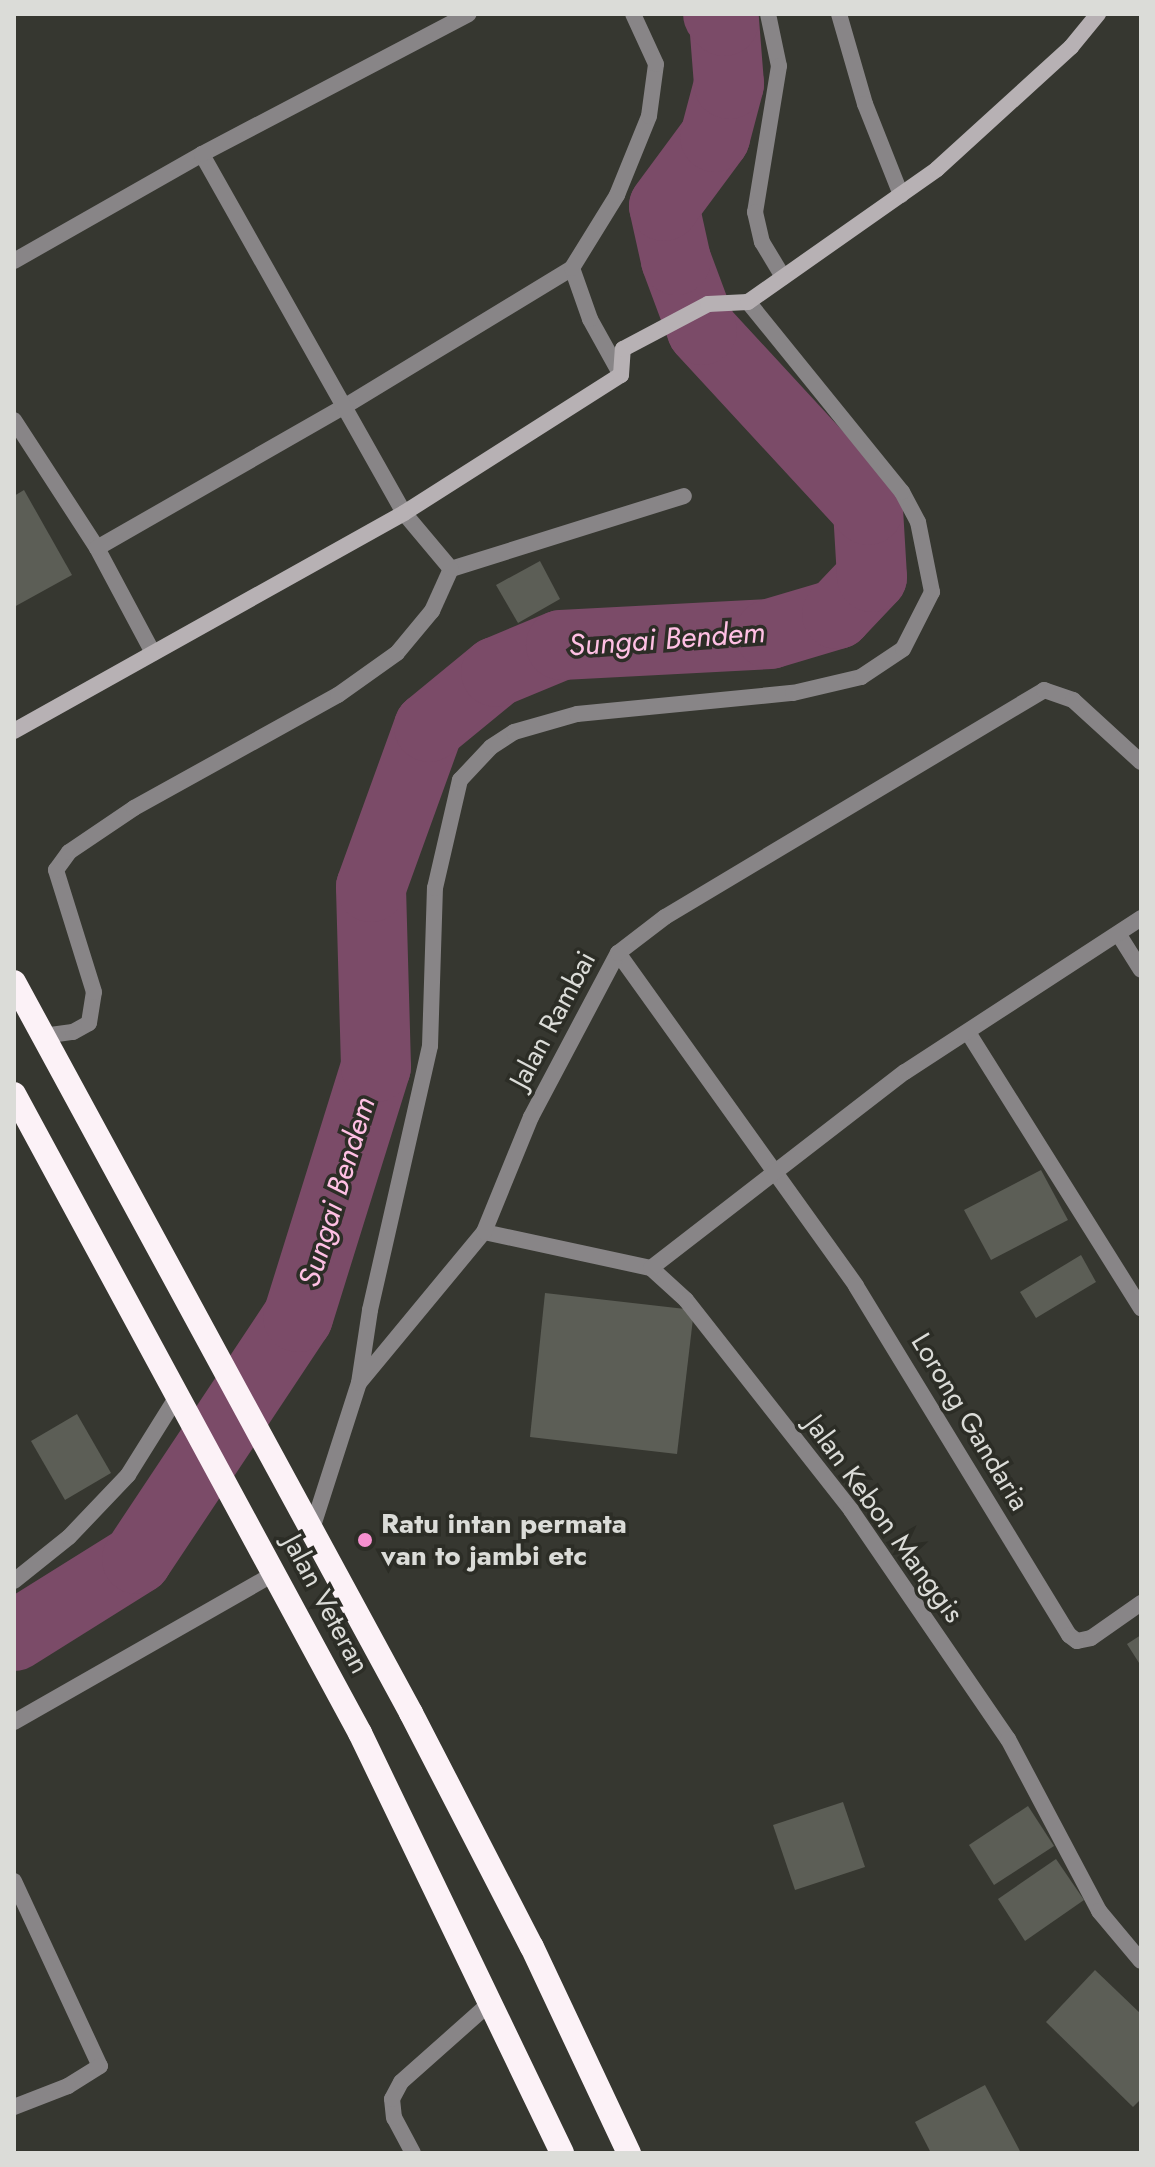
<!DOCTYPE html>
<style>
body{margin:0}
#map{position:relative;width:1155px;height:2167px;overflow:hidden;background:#363730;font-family:Jost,sans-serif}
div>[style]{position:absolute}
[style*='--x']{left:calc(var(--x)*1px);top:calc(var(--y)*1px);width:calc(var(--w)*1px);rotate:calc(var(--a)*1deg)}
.river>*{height:70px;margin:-35px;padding:0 35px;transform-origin:35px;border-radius:35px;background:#7b4b68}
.building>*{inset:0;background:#5c5e56}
.lane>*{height:16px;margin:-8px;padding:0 8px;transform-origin:8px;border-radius:8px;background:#888587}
.street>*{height:16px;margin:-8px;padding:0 8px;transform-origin:8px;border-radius:8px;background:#888587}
.secondary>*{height:16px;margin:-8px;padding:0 8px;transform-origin:8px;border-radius:8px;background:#b7b1b4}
.highway>*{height:24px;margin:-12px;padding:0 12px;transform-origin:12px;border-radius:12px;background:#fcf2f7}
.dots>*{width:22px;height:22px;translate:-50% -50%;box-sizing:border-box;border:4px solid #2c2d26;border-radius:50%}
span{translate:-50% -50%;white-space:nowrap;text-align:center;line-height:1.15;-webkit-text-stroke:7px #2c2d26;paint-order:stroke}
.street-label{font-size:28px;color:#dbdcd8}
.poi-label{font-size:28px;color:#dbdcd8;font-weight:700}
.left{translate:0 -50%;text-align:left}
.water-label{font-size:30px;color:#ffc0e4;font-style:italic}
.frame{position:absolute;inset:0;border:16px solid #dbdcd8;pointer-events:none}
</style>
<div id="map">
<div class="river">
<i style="--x:14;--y:1636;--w:145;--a:-32"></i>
<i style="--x:137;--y:1559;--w:291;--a:-56.4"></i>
<i style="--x:298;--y:1317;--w:262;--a:-72.7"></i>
<i style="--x:376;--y:1067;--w:180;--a:-91.6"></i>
<i style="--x:371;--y:887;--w:170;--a:-70.1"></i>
<i style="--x:429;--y:727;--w:87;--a:-39.4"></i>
<i style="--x:496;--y:672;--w:70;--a:-22.6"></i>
<i style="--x:561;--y:645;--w:209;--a:-3"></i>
<i style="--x:770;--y:634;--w:70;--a:-16.6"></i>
<i style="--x:837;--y:614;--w:51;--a:-46.6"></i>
<i style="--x:872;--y:577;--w:67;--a:-93.4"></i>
<i style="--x:868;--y:510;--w:245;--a:-132.7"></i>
<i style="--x:702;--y:330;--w:75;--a:-110.4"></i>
<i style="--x:676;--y:260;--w:55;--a:-102.5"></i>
<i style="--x:664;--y:206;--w:86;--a:-53.5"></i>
<i style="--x:715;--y:137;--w:55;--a:-75.2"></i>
<i style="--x:729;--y:84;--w:63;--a:-94.5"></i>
<i style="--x:724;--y:21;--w:9;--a:-131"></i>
</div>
<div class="building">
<i style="clip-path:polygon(24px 490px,72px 575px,14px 607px,14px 496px)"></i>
<i style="clip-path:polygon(540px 561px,560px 599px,518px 623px,496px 585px)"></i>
<i style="clip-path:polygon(1041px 1170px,1068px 1220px,991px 1260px,964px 1210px)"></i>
<i style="clip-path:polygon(1081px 1255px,1096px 1282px,1036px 1318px,1020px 1292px)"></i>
<i style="clip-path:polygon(545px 1293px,694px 1310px,677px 1454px,530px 1437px)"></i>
<i style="clip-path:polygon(77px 1414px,111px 1473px,65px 1500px,31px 1441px)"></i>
<i style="clip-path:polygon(1141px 1635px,1141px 1666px,1127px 1644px)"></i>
<i style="clip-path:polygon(843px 1802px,865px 1867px,795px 1890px,773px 1825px)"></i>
<i style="clip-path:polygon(1028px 1806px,1054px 1846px,994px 1885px,969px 1845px)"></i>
<i style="clip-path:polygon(1056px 1859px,1084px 1900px,1025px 1941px,998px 1899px)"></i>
<i style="clip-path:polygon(1095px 1970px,1141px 2014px,1141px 2099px,1133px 2107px,1046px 2022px)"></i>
<i style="clip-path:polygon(985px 2085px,1021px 2153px,931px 2153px,915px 2122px)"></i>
</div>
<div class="lane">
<i style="--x:14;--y:261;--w:216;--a:-29.6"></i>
<i style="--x:14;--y:420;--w:153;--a:57"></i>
<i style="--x:97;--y:548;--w:119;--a:61.9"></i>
<i style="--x:97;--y:548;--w:288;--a:-29.8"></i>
<i style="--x:347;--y:405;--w:263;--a:-31.3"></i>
<i style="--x:451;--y:569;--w:244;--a:-17.4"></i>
<i style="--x:43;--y:1036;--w:30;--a:-8"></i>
<i style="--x:73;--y:1032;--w:18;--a:-29"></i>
<i style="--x:89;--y:1023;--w:31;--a:-81"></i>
<i style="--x:94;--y:992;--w:128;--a:-107.3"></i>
<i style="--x:56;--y:870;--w:22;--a:-54"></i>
<i style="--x:69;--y:852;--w:78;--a:-34.1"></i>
<i style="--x:134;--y:808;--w:233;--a:-29"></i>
<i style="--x:338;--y:695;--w:72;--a:-35.4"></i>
<i style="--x:397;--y:653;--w:55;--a:-50.2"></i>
<i style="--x:432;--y:611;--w:46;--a:-65.7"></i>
<i style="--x:451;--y:569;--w:73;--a:-130"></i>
<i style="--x:404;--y:513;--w:412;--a:-119.4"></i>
<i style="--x:202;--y:154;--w:301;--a:-27.7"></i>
<i style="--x:413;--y:2153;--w:40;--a:-118"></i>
<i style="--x:394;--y:2118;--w:19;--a:-96"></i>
<i style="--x:392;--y:2099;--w:19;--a:-62"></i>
<i style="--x:401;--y:2082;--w:120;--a:-41.6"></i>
</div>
<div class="street">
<i style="--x:768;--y:14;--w:53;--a:78.1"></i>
<i style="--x:779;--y:66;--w:148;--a:99.3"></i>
<i style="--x:755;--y:212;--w:31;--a:77"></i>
<i style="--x:762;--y:242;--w:41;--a:59"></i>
<i style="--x:839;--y:14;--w:94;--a:73.9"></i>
<i style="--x:865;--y:104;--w:98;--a:68.4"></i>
<i style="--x:621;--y:375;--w:64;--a:-119"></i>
<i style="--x:590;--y:319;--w:54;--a:-109.4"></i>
<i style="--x:572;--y:268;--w:86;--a:-58.3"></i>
<i style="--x:617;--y:195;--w:85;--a:-67.9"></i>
<i style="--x:649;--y:116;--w:52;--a:-82.3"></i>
<i style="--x:656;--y:64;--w:55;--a:-114.7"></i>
<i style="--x:1119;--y:935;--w:41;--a:57.8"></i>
<i style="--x:618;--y:953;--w:409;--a:54.4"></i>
<i style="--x:856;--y:1286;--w:409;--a:58.6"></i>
<i style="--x:1069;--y:1635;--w:10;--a:37"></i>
<i style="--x:1077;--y:1641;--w:14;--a:-12"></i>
<i style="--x:1091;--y:1638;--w:61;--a:-35"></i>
<i style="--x:969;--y:1034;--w:324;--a:57.9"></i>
<i style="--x:484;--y:1232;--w:171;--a:12.2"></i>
<i style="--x:651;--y:1268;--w:47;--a:42.4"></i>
<i style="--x:686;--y:1300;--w:267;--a:51.8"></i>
<i style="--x:851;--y:1510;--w:278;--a:55.6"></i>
<i style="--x:1008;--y:1739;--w:195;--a:62.1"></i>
<i style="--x:1099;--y:1911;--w:65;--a:50"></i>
<i style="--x:651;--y:1268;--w:321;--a:-37.7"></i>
<i style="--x:905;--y:1072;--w:282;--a:-33.1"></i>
<i style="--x:359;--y:1383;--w:74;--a:-81.4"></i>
<i style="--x:370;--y:1310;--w:271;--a:-77.2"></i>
<i style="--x:430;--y:1046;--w:158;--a:-88.2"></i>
<i style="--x:435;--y:888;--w:111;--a:-77"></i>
<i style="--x:460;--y:780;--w:45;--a:-46.8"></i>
<i style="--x:491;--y:747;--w:27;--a:-33"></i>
<i style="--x:514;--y:732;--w:66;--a:-15.9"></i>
<i style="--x:577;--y:714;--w:217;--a:-5.6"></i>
<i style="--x:793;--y:693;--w:70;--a:-13.2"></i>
<i style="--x:861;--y:677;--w:50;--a:-33.7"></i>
<i style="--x:903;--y:649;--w:64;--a:-63"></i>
<i style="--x:932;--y:592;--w:71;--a:-101.3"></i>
<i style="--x:918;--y:522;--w:34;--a:-118"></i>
<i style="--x:902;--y:492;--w:245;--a:-129"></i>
<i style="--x:312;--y:1529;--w:153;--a:-72.2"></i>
<i style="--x:359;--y:1383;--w:196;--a:-50.4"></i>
<i style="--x:484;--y:1232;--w:124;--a:-67.8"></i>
<i style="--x:531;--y:1117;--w:186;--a:-62.1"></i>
<i style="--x:618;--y:953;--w:59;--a:-37.5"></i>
<i style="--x:665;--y:917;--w:442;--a:-30.9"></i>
<i style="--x:1044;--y:690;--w:31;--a:19"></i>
<i style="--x:1073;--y:700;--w:92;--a:42.4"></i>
<i style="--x:14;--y:1581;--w:70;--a:-38.7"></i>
<i style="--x:69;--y:1537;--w:86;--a:-46.4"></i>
<i style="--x:128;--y:1475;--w:94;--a:-58"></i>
<i style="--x:14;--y:1722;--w:301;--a:-29.7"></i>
<i style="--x:14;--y:1881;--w:204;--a:65.1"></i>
<i style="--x:100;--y:2066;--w:38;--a:148"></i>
<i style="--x:68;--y:2086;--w:58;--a:158.7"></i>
</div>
<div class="secondary">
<i style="--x:14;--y:731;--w:447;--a:-29.2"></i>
<i style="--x:404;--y:513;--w:257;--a:-32.5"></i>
<i style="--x:621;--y:375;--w:26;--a:-86"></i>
<i style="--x:623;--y:349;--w:96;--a:-27.9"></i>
<i style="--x:708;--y:304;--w:40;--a:-2.9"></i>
<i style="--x:748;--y:302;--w:231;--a:-35.1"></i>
<i style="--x:937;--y:169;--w:181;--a:-42.3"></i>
<i style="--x:1071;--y:47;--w:43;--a:-50.7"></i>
</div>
<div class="highway">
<i style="--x:14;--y:982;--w:832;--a:61.49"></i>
<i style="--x:411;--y:1713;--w:263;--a:62.7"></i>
<i style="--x:532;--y:1947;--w:228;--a:64.8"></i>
<i style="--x:14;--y:1094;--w:727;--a:61.57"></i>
<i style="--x:360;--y:1733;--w:466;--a:64.3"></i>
</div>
<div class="dots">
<i style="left:365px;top:1540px;background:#f690cf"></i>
</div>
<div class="street-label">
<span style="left:553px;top:1020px;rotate:-62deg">Jalan Rambai</span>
<span style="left:970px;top:1422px;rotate:59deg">Lorong Gandaria</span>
<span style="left:884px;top:1519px;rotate:54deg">Jalan Kebon Manggis</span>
<span style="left:326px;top:1604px;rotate:62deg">Jalan Veteran</span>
</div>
<div class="poi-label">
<span class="left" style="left:381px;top:1540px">Ratu intan permata<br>van to jambi etc</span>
</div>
<div class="water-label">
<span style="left:667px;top:639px;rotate:-4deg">Sungai Bendem</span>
<span style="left:337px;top:1192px;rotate:-73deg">Sungai Bendem</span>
</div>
<div class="frame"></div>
</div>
